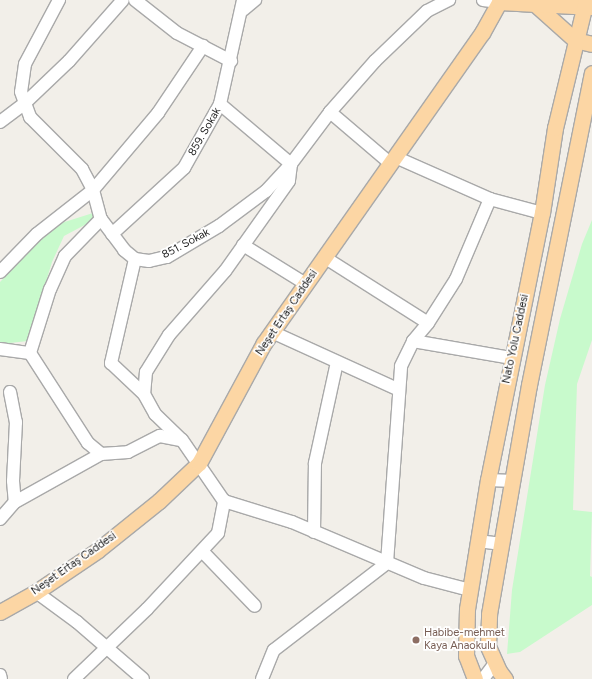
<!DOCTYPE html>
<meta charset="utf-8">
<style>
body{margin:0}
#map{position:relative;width:592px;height:679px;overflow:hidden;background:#f2efe9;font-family:Figtree,sans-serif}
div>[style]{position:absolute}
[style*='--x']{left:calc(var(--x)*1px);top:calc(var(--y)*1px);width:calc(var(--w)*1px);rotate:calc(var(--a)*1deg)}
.park>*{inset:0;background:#c8facc}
.roads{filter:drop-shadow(1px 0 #a9a9a9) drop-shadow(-1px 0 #a9a9a9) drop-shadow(0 1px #a9a9a9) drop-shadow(0 -1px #a9a9a9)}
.minor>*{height:12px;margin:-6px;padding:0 6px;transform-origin:6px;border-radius:6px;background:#fff}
.major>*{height:15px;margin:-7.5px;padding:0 7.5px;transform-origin:7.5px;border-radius:7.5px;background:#fcd6a4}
.dots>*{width:11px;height:11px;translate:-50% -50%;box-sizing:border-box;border:2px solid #fff;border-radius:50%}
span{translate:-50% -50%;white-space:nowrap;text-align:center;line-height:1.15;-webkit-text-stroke:3.5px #fff;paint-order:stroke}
.street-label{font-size:11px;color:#222}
.education-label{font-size:11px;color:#785e54}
.left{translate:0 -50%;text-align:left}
</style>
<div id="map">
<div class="park">
<i style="clip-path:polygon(93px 213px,94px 220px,64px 236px,52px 262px,28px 341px,0 344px,0 282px,55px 225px)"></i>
<i style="clip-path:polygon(592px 220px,592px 340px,577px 384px,573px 510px,592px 512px,590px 576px,592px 577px,592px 605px,520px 652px,507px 654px,512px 590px,545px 385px,560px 319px,582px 244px)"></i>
</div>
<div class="roads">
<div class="minor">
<i style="--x:59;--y:0;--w:72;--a:118"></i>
<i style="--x:25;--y:64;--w:28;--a:98"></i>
<i style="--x:21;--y:92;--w:27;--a:70"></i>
<i style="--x:30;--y:117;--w:74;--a:45"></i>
<i style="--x:82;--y:169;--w:24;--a:62"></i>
<i style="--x:93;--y:190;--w:30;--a:75"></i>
<i style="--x:101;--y:219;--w:39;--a:53"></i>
<i style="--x:124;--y:250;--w:14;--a:39"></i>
<i style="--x:135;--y:259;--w:14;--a:8"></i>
<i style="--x:149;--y:261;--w:18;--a:-13"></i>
<i style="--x:167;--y:257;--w:61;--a:-30.8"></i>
<i style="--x:219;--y:226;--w:59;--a:-36.7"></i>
<i style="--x:266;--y:191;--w:37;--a:-47"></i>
<i style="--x:291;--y:164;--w:65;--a:-53.1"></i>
<i style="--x:330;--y:112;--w:68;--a:-48.6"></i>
<i style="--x:375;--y:61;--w:72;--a:-43.9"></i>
<i style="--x:427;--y:11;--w:25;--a:-27"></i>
<i style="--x:135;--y:0;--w:53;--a:38.2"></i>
<i style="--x:177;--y:33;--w:61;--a:27.4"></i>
<i style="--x:483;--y:0;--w:16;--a:7"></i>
<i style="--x:243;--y:10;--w:16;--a:-40"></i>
<i style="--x:220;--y:104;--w:93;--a:40.2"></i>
<i style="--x:291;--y:164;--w:17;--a:97"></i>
<i style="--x:289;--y:181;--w:110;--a:125.4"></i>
<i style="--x:225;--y:271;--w:85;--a:131.2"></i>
<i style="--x:169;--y:335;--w:44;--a:121.9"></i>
<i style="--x:146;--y:372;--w:22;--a:95"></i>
<i style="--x:144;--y:394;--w:23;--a:61"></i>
<i style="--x:155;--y:414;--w:37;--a:44"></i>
<i style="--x:182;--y:440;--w:74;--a:55.5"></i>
<i style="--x:224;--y:501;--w:71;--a:17.2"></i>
<i style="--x:292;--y:522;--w:143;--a:23"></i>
<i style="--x:424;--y:578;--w:48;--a:14.6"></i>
<i style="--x:330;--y:112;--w:79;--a:40.4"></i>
<i style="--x:0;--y:122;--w:31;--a:-37"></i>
<i style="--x:25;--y:103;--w:61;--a:-43.7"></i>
<i style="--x:69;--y:61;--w:81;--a:-48.5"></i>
<i style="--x:490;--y:199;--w:54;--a:15.1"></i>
<i style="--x:101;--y:219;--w:52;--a:134.2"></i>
<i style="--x:65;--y:256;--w:36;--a:114"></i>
<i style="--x:50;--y:289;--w:67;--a:107.4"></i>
<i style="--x:30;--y:353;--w:107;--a:57.2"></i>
<i style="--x:88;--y:443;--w:17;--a:40"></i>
<i style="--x:112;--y:234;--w:98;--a:-42.5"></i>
<i style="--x:184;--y:168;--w:73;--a:-60.6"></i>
<i style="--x:220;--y:104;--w:107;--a:-77.5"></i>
<i style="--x:243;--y:245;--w:74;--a:31.8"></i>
<i style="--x:324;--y:257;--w:123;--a:32.4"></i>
<i style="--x:135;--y:259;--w:107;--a:103"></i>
<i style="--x:111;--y:363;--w:45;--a:43.2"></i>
<i style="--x:0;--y:272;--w:53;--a:-45.8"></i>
<i style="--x:37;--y:234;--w:71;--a:-38.2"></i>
<i style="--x:93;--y:190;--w:101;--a:-49.8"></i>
<i style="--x:158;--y:113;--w:81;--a:-56.1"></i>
<i style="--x:272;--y:332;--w:137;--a:24.5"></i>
<i style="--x:413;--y:341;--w:99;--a:9.8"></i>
<i style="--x:0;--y:349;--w:30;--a:8"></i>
<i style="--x:10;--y:392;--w:31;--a:79"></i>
<i style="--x:16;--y:422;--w:59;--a:92.9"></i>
<i style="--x:13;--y:481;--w:21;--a:85"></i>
<i style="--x:488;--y:480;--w:26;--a:2"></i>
<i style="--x:0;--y:519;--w:23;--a:-49"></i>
<i style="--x:15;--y:502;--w:98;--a:-29.2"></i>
<i style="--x:101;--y:454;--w:27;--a:-4"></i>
<i style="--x:128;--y:452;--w:36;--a:-27"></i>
<i style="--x:160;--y:436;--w:21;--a:11"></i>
<i style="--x:314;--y:532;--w:69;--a:-89.2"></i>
<i style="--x:315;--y:463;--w:103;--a:-77.7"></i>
<i style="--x:478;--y:541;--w:24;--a:7"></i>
<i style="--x:202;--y:551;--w:76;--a:46.1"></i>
<i style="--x:36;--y:592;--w:51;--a:36.2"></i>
<i style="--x:77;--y:622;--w:87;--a:40.8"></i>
<i style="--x:0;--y:675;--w:4;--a:76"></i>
<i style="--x:74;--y:679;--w:101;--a:-43.8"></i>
<i style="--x:147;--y:609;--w:104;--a:-46.9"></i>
<i style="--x:218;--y:533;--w:33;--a:-79"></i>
<i style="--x:262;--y:679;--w:31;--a:-68"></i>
<i style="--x:274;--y:650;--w:143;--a:-37.6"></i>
<i style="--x:387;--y:563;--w:197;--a:-85.9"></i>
<i style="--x:401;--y:366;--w:28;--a:-64"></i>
<i style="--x:413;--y:341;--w:23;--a:-50"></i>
<i style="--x:428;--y:323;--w:52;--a:-57.5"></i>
<i style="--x:456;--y:279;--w:87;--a:-67"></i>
<i style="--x:490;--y:199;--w:104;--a:-156.1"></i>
<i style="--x:483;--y:679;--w:20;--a:-53"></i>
</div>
<div class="major">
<i style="--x:537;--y:6;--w:51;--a:41.8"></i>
<i style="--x:575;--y:40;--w:17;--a:13"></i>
<i style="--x:0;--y:612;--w:41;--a:-29.1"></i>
<i style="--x:36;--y:592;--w:75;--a:-34.1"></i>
<i style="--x:98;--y:550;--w:78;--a:-38.8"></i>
<i style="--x:159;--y:501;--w:55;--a:-43.5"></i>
<i style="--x:199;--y:463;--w:136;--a:-61.6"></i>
<i style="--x:264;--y:343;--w:379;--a:-54.9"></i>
<i style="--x:482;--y:33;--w:35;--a:-61"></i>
<i style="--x:499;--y:2;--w:93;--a:3.1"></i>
<i style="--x:475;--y:679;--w:25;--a:-111"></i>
<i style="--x:466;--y:656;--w:47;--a:-88.8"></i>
<i style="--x:467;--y:609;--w:131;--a:-80.8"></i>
<i style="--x:488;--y:480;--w:272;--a:-78.6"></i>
<i style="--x:542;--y:213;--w:86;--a:-81.3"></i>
<i style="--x:555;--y:128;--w:132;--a:-76.4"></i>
<i style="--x:505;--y:679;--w:10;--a:-127"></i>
<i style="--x:499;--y:671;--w:27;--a:-114"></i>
<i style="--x:488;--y:646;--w:32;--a:-88"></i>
<i style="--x:489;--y:614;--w:232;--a:-80.1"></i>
<i style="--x:529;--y:385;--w:318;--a:-78.6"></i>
</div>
</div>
<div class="dots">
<i style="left:416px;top:640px;background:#8d6e63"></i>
</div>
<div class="street-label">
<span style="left:205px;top:132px;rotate:-60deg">859. Sokak</span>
<span style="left:186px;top:244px;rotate:-28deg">851. Sokak</span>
<span style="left:287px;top:313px;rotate:-56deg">Neşet Ertaş Caddesi</span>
<span style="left:516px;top:339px;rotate:-78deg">Nato Yolu Caddesi</span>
<span style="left:74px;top:564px;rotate:-35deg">Neşet Ertaş Caddesi</span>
</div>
<div class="education-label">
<span class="left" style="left:424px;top:640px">Habibe-mehmet<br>Kaya Anaokulu</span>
</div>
</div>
